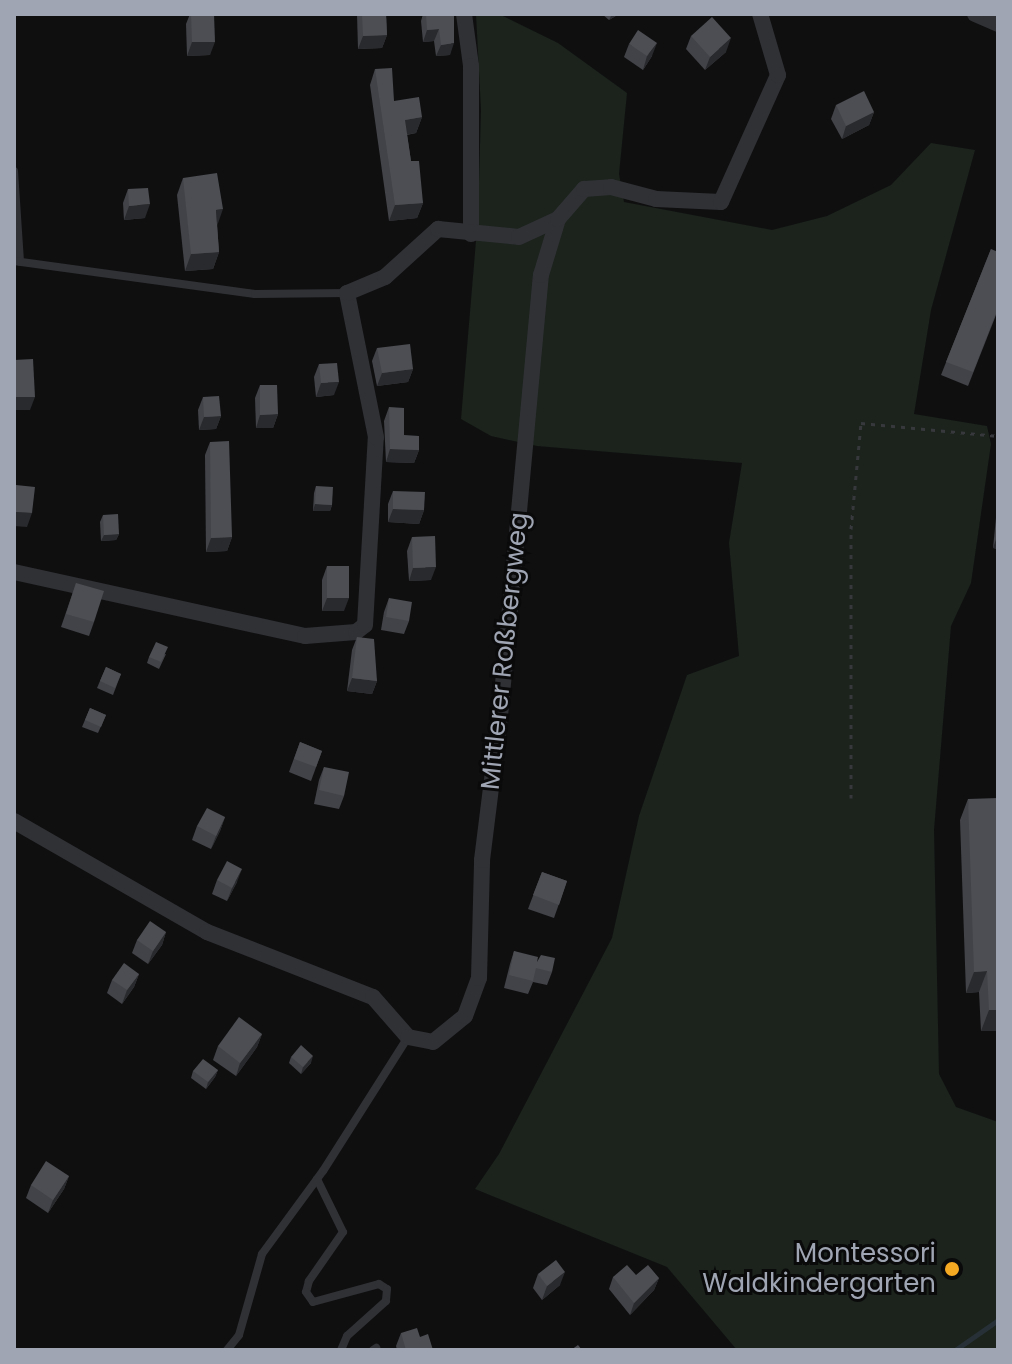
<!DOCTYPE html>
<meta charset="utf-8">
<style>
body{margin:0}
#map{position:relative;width:1012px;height:1364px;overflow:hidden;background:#0f0f10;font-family:Poppins,sans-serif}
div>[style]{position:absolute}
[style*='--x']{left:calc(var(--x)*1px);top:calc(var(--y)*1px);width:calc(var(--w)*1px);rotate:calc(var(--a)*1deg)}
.green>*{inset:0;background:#1b231c}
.stream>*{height:5px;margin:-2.5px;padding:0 2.5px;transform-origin:2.5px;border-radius:2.5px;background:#273036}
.path>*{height:3px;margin-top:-1.5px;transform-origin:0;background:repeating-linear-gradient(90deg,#36383c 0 4px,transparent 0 10px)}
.lane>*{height:8px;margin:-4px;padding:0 4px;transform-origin:4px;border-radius:4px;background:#303135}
.street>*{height:16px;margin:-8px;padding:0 8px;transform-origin:8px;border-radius:8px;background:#303135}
.wall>*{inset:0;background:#424348}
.shaded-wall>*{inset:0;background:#292a2d}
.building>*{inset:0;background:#4c4e53}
.dots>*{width:22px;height:22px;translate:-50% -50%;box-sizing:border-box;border:4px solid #0a0a0b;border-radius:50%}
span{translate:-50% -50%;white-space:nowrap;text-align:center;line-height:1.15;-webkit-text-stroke:6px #0a0a0b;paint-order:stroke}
.street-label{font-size:26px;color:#9fa5b2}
.poi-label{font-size:26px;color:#9fa5b2}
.right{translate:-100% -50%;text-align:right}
.frame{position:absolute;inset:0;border:16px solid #9fa5b2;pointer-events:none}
</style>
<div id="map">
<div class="green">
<i style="clip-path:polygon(476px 14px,499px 14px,558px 43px,627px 93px,619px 174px,624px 202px,772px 230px,827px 216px,891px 185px,931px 143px,975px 150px,931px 310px,914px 414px,987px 426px,991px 444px,971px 583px,951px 626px,934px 830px,939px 1074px,956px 1107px,998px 1122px,998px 1350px,737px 1350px,667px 1267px,475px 1189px,499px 1154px,612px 938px,639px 816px,687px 675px,739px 656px,729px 543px,742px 463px,537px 446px,491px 436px,461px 419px,478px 217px,481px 110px)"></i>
</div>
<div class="stream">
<i style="--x:955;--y:1350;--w:52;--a:-34.9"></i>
</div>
<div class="path">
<i style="--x:851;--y:798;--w:269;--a:-90"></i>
<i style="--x:851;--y:529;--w:106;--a:-84.6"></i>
<i style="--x:861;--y:423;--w:138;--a:5.4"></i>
</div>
<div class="lane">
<i style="--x:14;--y:171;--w:91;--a:86.2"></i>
<i style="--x:14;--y:261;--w:243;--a:7.8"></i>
<i style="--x:255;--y:294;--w:92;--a:-0.6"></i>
<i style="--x:317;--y:1179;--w:59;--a:63.9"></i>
<i style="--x:343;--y:1232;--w:60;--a:124.8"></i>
<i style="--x:309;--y:1281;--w:11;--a:105"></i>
<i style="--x:306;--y:1292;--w:12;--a:55"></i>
<i style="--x:313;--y:1302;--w:68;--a:-15.3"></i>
<i style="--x:379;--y:1284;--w:9;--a:32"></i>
<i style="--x:387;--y:1289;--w:12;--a:95"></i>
<i style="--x:386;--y:1301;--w:52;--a:138.1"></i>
<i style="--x:347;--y:1336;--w:15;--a:113"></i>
<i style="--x:227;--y:1350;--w:19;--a:-51"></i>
<i style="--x:239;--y:1335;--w:84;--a:-74.1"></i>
<i style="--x:262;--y:1254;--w:103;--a:-53.7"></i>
<i style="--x:323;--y:1171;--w:159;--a:-57.6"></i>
<i style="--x:373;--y:1350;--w:4;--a:-34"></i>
</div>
<div class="street">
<i style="--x:464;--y:14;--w:52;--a:82.3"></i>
<i style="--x:471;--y:66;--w:168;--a:90"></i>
<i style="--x:975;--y:14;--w:25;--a:23"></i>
<i style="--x:14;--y:572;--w:298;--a:12.4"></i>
<i style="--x:305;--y:636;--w:51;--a:-4.5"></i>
<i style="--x:356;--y:632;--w:11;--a:-38"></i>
<i style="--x:365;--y:625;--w:188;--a:-86.7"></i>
<i style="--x:376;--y:437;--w:147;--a:-101.4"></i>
<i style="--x:347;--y:293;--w:41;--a:-22.8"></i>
<i style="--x:385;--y:277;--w:72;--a:-42.2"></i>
<i style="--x:438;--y:229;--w:81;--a:5.6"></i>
<i style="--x:519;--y:237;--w:43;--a:-24.8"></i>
<i style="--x:14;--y:821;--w:223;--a:29.9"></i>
<i style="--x:207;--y:932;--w:178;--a:21.4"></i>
<i style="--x:373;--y:997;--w:53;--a:48.8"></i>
<i style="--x:408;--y:1037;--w:25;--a:11"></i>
<i style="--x:433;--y:1042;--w:41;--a:-39.1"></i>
<i style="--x:465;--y:1016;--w:40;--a:-69.8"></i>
<i style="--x:479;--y:978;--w:118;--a:-88.5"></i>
<i style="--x:482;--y:860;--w:145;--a:-82.9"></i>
<i style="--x:500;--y:716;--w:443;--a:-84.7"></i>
<i style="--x:541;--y:275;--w:59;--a:-73.1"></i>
<i style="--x:558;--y:219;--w:40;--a:-49"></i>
<i style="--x:584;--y:189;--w:27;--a:-4"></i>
<i style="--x:611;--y:187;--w:47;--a:14.9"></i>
<i style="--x:656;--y:199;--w:65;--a:2.6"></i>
<i style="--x:721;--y:202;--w:139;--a:-65.8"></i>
<i style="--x:778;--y:75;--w:64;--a:-106.4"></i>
</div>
<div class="wall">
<i style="clip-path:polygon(190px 14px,214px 14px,210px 55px,187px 56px,186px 24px)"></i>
<i style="clip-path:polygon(357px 14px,386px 14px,387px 35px,382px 48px,358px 49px)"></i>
<i style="clip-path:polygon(423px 14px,454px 14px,450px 55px,436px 56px,434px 41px,423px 42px,421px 21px)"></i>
<i style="clip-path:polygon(602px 14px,619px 14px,609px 20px)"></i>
<i style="clip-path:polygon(691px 36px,726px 52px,705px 70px,686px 49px)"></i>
<i style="clip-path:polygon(629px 44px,652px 56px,643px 70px,624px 57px)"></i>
<i style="clip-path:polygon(375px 69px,394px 101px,422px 117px,416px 133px,407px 135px,411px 161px,423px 203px,417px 218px,389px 221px,370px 85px)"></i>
<i style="clip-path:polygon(836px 105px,874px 112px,869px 125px,842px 139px,831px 119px)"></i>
<i style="clip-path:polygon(183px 178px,217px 225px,219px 252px,213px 269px,185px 271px,177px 195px)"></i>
<i style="clip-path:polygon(128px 189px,145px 218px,124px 220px,123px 203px)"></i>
<i style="clip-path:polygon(991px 249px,998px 310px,968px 386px,941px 375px)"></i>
<i style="clip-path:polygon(377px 348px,413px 369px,408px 382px,377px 386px,372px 361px)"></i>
<i style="clip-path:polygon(319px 364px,334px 395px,316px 397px,314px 377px)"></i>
<i style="clip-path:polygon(260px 385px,278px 414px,273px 428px,256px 428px,255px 398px)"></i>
<i style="clip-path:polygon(203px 397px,221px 416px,216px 429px,199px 430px,198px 410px)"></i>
<i style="clip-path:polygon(389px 407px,404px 435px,419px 450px,414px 463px,386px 462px,384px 421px)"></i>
<i style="clip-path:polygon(210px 442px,232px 537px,227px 551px,206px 552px,205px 455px)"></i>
<i style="clip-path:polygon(316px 486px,332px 505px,330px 511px,313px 511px,314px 493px)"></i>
<i style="clip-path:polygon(393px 491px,424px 510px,419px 524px,388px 522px,388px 504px)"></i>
<i style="clip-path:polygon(998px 498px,998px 549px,993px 548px)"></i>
<i style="clip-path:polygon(103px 515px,119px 534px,116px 540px,101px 541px,100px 522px)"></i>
<i style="clip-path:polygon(412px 537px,431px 580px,409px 581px,407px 551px)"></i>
<i style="clip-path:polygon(327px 566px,344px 611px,322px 611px,322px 580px)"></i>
<i style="clip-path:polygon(76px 583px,94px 622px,89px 636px,61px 627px)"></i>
<i style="clip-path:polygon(389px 598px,409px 621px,404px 634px,381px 630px,384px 612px)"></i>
<i style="clip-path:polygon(357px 637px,377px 681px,372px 694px,347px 691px,352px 650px)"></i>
<i style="clip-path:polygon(166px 654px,159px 669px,147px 663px,149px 657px)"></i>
<i style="clip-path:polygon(106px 667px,121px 674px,113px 695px,97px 688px)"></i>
<i style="clip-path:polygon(90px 708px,106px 715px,98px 733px,82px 727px)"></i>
<i style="clip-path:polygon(300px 742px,322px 751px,311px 781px,289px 772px)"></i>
<i style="clip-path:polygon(324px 767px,344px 796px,339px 809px,314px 804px,319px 780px)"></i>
<i style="clip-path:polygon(968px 799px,998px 1031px,981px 1031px,979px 992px,966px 993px,960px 820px)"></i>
<i style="clip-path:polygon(225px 817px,220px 831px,211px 849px,192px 840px,197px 826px)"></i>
<i style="clip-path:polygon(542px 872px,567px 881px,554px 918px,528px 909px)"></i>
<i style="clip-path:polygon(217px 880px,237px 882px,227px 901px,212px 894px)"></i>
<i style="clip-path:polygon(166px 932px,162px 945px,148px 964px,132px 953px,137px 940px)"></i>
<i style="clip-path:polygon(514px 951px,537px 962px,552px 972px,547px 985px,533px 982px,528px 994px,504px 988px,510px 964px)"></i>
<i style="clip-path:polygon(139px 974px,134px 987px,122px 1004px,107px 993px,112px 980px)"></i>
<i style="clip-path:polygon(262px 1034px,257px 1047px,236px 1076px,213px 1060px,218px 1046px)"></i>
<i style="clip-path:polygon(291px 1057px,311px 1063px,301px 1074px,289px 1063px)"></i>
<i style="clip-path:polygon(218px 1070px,215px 1077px,206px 1089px,191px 1078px,193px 1071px)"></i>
<i style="clip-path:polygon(69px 1176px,64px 1189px,48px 1213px,26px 1198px,31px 1185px)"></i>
<i style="clip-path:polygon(538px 1274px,560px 1285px,542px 1300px,533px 1288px)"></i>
<i style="clip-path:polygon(636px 1275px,659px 1278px,654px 1290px,630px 1315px,609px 1289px,613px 1277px)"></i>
<i style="clip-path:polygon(401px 1333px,420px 1337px,433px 1350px,397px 1350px,396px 1346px)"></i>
</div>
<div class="shaded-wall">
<i style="clip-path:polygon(612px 14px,619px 14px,609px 20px)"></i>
<i style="clip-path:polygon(439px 29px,434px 41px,423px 42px,427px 30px)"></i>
<i style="clip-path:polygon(387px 35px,382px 48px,358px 49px,363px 36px)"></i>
<i style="clip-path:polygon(731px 38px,726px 52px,705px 70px,710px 57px)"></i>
<i style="clip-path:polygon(192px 42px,215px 42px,210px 55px,187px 56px)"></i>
<i style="clip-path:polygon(454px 43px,450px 55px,436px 56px,441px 45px)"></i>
<i style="clip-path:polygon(657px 43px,652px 56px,643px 70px,647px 56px)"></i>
<i style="clip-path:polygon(874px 112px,869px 125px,842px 139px,846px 126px)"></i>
<i style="clip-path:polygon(422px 117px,416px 133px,399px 136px,405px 120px)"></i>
<i style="clip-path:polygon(423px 203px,417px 218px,389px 221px,395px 205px)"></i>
<i style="clip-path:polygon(150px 204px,145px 218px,124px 220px,129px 206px)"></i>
<i style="clip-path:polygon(223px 209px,217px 226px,216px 210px)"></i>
<i style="clip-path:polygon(219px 252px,213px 269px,185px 271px,191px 254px)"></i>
<i style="clip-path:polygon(413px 369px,408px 382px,377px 386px,382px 373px)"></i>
<i style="clip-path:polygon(339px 382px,334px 395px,316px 397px,321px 383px)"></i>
<i style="clip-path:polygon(15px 397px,35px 397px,30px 410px,14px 410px)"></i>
<i style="clip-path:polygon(278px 414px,273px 428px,256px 428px,260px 415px)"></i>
<i style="clip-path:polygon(221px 416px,216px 429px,199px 430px,204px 417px)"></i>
<i style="clip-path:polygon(390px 449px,419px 450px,414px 463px,386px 462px)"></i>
<i style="clip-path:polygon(315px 504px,332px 505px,330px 511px,313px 511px)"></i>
<i style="clip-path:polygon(393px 509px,424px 510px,419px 524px,388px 522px)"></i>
<i style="clip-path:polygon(14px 512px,32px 513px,27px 527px,14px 526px)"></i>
<i style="clip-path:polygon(119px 534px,116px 540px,101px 541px,104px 535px)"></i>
<i style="clip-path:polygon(998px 534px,998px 549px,993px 548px)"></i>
<i style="clip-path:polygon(232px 537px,227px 551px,206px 552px,211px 538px)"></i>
<i style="clip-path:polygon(436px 567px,431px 580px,409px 581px,413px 568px)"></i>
<i style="clip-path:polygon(327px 598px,349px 598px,344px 611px,322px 611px)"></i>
<i style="clip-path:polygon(352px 678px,377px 681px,372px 694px,347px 691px)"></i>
<i style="clip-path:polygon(225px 817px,220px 831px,211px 849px,216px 836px)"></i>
<i style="clip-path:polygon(242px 869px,237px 882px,227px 901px,232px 888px)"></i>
<i style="clip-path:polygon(166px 932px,162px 945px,148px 964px,153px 951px)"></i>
<i style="clip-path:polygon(987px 971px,979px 992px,966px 993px,974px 972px)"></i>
<i style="clip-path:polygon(139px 974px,134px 987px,122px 1004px,127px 990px)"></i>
<i style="clip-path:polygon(989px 1010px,998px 1010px,998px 1031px,981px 1031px)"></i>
<i style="clip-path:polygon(262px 1034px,257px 1047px,236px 1076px,240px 1063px)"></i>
<i style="clip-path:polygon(313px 1056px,311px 1063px,301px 1074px,303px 1067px)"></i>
<i style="clip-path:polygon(218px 1070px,215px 1077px,206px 1089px,208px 1082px)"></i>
<i style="clip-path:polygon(69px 1176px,64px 1189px,48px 1213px,53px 1200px)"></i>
<i style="clip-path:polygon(565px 1272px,560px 1285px,542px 1300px,547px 1286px)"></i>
<i style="clip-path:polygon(659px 1278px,654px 1290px,630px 1315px,634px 1303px)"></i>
</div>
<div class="building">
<i style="clip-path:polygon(191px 14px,214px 14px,215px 42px,192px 42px)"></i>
<i style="clip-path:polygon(362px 14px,386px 14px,387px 35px,363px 36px)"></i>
<i style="clip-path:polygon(426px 14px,454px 14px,454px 43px,441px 45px,439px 29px,427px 30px)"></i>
<i style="clip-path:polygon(712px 17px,731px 38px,710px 57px,691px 36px)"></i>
<i style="clip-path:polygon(638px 30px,657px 43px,647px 56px,629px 44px)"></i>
<i style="clip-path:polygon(392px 68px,394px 101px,419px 97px,422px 117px,405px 120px,411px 161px,419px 161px,423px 203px,395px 205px,375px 69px)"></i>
<i style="clip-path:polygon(864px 91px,874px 112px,846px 126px,836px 105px)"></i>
<i style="clip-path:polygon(217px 173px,223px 209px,216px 210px,219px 252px,191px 254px,183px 178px)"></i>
<i style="clip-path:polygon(148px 188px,150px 204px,129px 206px,128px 189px)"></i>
<i style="clip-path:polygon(991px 249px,998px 252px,998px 308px,973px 372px,946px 362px)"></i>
<i style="clip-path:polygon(410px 344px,413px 369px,382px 373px,377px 348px)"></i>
<i style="clip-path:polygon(33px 359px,35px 397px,15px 397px,14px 360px)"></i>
<i style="clip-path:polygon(337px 363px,339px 382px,321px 383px,319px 364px)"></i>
<i style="clip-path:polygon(260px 385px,277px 385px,278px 414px,260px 415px)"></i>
<i style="clip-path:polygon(219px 396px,221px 416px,204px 417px,203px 397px)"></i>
<i style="clip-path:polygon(389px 407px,404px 408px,404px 435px,419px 436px,419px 450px,390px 449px)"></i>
<i style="clip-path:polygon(229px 441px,232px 537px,211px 538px,210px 442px)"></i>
<i style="clip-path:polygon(16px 485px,35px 487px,32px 513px,14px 512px)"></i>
<i style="clip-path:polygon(316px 486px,333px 487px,332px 505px,315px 504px)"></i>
<i style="clip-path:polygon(393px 491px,425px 492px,424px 510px,393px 509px)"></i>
<i style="clip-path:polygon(118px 514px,119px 534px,104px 535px,103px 515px)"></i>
<i style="clip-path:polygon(435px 536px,436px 567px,413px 568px,412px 537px)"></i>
<i style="clip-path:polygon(327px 566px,349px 566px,349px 598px,327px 598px)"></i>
<i style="clip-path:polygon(76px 583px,104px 591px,94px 622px,66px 614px)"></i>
<i style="clip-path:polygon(389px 598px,412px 602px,409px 621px,386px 617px)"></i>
<i style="clip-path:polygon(357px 637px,374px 639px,377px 681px,352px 678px)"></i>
<i style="clip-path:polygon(156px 642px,168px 647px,161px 662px,149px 657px)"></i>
<i style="clip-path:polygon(106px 667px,121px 674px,115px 688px,100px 681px)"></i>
<i style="clip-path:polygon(90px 708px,106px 715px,101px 727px,85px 720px)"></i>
<i style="clip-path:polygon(300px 742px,322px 751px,316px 767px,294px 759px)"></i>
<i style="clip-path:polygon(324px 767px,349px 772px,344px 796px,319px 790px)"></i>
<i style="clip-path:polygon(998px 798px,998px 1010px,989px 1010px,987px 971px,974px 972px,968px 799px)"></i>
<i style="clip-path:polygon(207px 808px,225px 817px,216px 836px,197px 826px)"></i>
<i style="clip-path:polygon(227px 861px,242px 869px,232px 888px,217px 880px)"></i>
<i style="clip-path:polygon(542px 872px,567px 881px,559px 905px,533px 895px)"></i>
<i style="clip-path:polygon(150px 921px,166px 932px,153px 951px,137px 940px)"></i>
<i style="clip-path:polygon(514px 951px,538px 957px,537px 962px,541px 955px,555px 958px,552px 972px,536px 968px,533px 981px,509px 975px)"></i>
<i style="clip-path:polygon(124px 963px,139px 974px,127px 990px,112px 980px)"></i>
<i style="clip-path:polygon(239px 1017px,262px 1034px,240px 1063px,218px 1046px)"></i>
<i style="clip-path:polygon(301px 1045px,313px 1056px,303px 1067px,291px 1057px)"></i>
<i style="clip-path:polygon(203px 1059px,218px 1070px,208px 1082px,193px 1071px)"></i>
<i style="clip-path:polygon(46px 1161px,69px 1176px,53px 1200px,31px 1185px)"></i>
<i style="clip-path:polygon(556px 1260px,565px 1272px,547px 1286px,538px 1274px)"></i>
<i style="clip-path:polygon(627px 1265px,636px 1275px,648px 1265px,659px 1278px,634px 1303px,613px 1277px)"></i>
<i style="clip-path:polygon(417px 1328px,420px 1337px,428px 1334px,433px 1350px,406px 1350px,401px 1333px)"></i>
<i style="clip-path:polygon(578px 1345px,582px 1350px,571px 1350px)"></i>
</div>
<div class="dots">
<i style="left:952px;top:1269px;background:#f5a822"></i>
</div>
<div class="street-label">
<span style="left:505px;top:651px;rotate:-84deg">Mittlerer Roßbergweg</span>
</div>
<div class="poi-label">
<span class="right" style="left:936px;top:1269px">Montessori<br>Waldkindergarten</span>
</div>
<div class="frame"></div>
</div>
